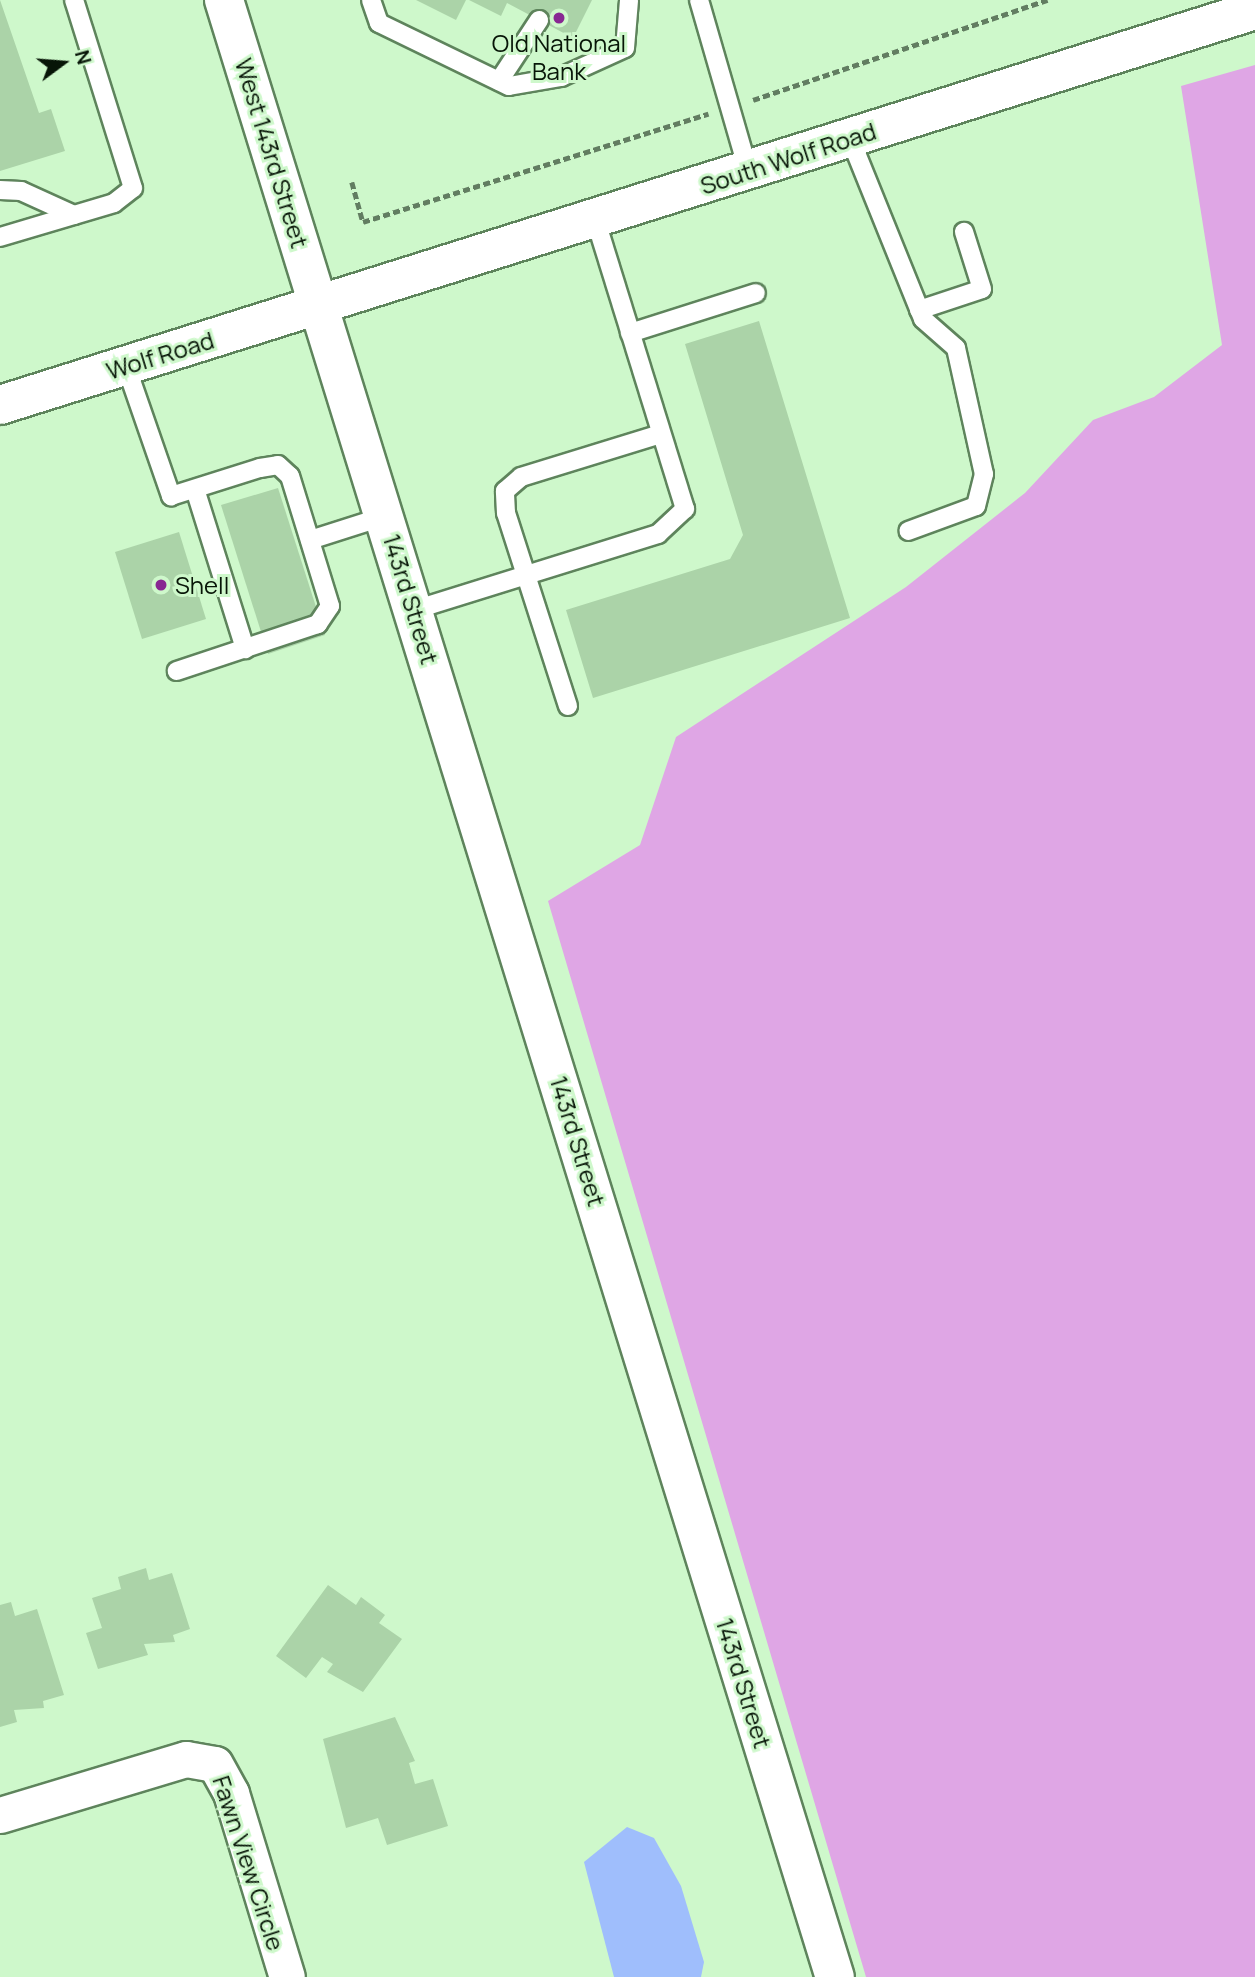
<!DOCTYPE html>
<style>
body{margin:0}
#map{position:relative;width:1255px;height:1977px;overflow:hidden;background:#cef8cb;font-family:Manrope,sans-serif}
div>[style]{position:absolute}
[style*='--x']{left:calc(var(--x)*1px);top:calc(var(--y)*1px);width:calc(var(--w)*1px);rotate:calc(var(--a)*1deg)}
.green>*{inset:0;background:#dfa6e5}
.water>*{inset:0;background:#9fbefc}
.building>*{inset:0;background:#abd3a8}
.path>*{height:4.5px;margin-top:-2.25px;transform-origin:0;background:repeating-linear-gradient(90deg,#627d61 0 7px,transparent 0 10.5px)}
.roads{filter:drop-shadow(2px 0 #5e845c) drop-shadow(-2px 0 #5e845c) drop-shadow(0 2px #5e845c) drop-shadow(0 -2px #5e845c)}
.lane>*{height:18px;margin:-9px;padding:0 9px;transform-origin:9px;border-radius:9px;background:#fff}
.street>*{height:35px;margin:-17.5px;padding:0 17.5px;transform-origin:17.5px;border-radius:17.5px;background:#fff}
.secondary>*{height:38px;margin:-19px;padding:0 19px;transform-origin:19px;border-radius:19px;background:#fff}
.dots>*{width:19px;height:19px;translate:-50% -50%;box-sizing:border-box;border:4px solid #cef8cb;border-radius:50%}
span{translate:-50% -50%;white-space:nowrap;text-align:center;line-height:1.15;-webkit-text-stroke:6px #cef8cb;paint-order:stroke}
.poi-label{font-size:24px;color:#071507}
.left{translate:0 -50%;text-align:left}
.street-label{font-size:24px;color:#071507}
.north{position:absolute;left:28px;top:28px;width:70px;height:70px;-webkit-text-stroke:5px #cef8cb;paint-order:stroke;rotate:74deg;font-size:19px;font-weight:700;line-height:28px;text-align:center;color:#071507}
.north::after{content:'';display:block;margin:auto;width:24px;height:32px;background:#071507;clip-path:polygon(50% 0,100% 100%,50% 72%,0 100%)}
</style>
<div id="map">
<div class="green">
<i style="clip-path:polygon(1255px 65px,1255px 1977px,866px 1977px,548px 901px,640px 845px,676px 737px,906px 587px,1025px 493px,1093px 420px,1154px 397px,1222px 345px,1181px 86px)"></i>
</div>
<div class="water">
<i style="clip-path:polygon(627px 1827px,654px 1838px,681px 1886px,704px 1962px,701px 1977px,614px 1977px,584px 1862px)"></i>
</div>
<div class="building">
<i style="clip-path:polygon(0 0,39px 113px,51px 109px,65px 151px,0 171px)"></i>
<i style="clip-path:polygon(416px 0,466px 0,456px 20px)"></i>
<i style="clip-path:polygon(469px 0,592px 0,573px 38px,507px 3px,501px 16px)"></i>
<i style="clip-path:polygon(759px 321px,850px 618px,593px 698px,566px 610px,730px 559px,743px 535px,685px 344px)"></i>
<i style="clip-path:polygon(278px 488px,325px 635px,268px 654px,221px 505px)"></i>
<i style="clip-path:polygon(179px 532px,206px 619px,142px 639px,115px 552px)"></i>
<i style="clip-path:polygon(146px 1568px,149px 1580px,172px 1573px,190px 1629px,173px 1635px,175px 1642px,144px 1644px,148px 1655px,98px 1669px,86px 1633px,102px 1628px,92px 1598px,121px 1589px,118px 1577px)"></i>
<i style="clip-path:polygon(328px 1585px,356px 1605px,361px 1597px,385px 1615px,379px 1623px,402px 1639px,363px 1692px,327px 1672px,333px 1664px,322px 1657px,306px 1678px,276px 1656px)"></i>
<i style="clip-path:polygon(11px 1602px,15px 1616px,37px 1609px,64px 1695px,43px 1701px,44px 1708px,14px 1710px,17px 1722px,0 1727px,0 1605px)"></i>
<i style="clip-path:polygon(395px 1717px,415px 1761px,409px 1763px,415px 1784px,433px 1779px,448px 1826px,387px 1845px,378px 1818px,346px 1828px,323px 1739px)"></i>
</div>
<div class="path">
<i style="--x:753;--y:100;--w:311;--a:-18.8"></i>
<i style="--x:352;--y:182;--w:41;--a:74.6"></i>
<i style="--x:363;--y:222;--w:362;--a:-17.4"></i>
</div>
<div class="roads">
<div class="lane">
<i style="--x:371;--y:0;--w:24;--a:71"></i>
<i style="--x:379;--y:23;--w:144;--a:25.9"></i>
<i style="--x:509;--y:86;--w:53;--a:-9.8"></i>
<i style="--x:561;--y:77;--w:70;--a:-24.4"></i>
<i style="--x:625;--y:48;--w:48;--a:-85.2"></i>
<i style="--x:699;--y:0;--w:177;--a:73.9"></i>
<i style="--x:499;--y:81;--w:73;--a:-56.7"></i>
<i style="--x:850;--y:138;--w:195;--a:68"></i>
<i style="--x:923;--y:319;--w:44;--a:41.3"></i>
<i style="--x:956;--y:348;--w:129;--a:77.5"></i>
<i style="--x:984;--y:474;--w:33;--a:104"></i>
<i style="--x:976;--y:506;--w:72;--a:159.8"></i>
<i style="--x:0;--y:190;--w:21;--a:3"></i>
<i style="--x:21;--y:191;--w:58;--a:24.4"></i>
<i style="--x:0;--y:237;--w:119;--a:-16.6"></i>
<i style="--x:114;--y:203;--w:24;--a:-38"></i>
<i style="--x:133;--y:188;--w:197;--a:-107.4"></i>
<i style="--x:919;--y:310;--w:66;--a:-18.4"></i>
<i style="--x:982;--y:289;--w:60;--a:-107.5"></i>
<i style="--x:630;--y:333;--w:132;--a:-17.6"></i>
<i style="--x:126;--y:366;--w:138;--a:70.9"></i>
<i style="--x:171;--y:496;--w:93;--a:-17.5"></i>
<i style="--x:260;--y:468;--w:18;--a:-9"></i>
<i style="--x:278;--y:465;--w:16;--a:43"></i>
<i style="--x:290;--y:476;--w:136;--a:72.9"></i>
<i style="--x:330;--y:606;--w:22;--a:124"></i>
<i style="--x:318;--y:624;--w:149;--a:161.6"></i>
<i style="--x:195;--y:489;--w:168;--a:72.6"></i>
<i style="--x:310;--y:540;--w:79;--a:-17.7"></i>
<i style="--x:414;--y:610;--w:256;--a:-17.3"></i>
<i style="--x:658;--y:534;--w:37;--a:-43"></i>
<i style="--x:685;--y:509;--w:304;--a:-107.2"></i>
<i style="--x:568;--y:706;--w:203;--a:-107.8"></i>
<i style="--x:506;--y:513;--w:22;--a:-93"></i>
<i style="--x:505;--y:491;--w:21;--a:-41"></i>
<i style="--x:521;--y:477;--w:146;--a:-17.1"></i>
</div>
<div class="street">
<i style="--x:0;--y:1815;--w:194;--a:-16.8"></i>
<i style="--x:186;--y:1759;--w:29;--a:10"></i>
<i style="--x:215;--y:1764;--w:33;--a:61"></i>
<i style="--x:231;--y:1793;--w:192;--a:73.1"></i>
</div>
<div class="secondary">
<i style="--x:224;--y:0;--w:2069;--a:72.83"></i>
<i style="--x:0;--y:405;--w:1316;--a:-17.47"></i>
</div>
</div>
<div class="dots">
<i style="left:559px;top:18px;background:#882892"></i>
<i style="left:161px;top:585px;background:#882892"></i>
</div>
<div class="poi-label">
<span style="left:559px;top:57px">Old National<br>Bank</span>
<span class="left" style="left:175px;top:585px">Shell</span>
</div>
<div class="street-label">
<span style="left:272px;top:153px;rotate:73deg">West 143rd Street</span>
<span style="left:788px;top:158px;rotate:-18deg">South Wolf Road</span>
<span style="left:160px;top:355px;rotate:-17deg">Wolf Road</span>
<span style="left:411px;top:599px;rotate:73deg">143rd Street</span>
<span style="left:578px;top:1141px;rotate:73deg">143rd Street</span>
<span style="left:744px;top:1683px;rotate:73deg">143rd Street</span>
<span style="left:249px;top:1863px;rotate:72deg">Fawn View Circle</span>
</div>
<div class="north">N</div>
</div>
